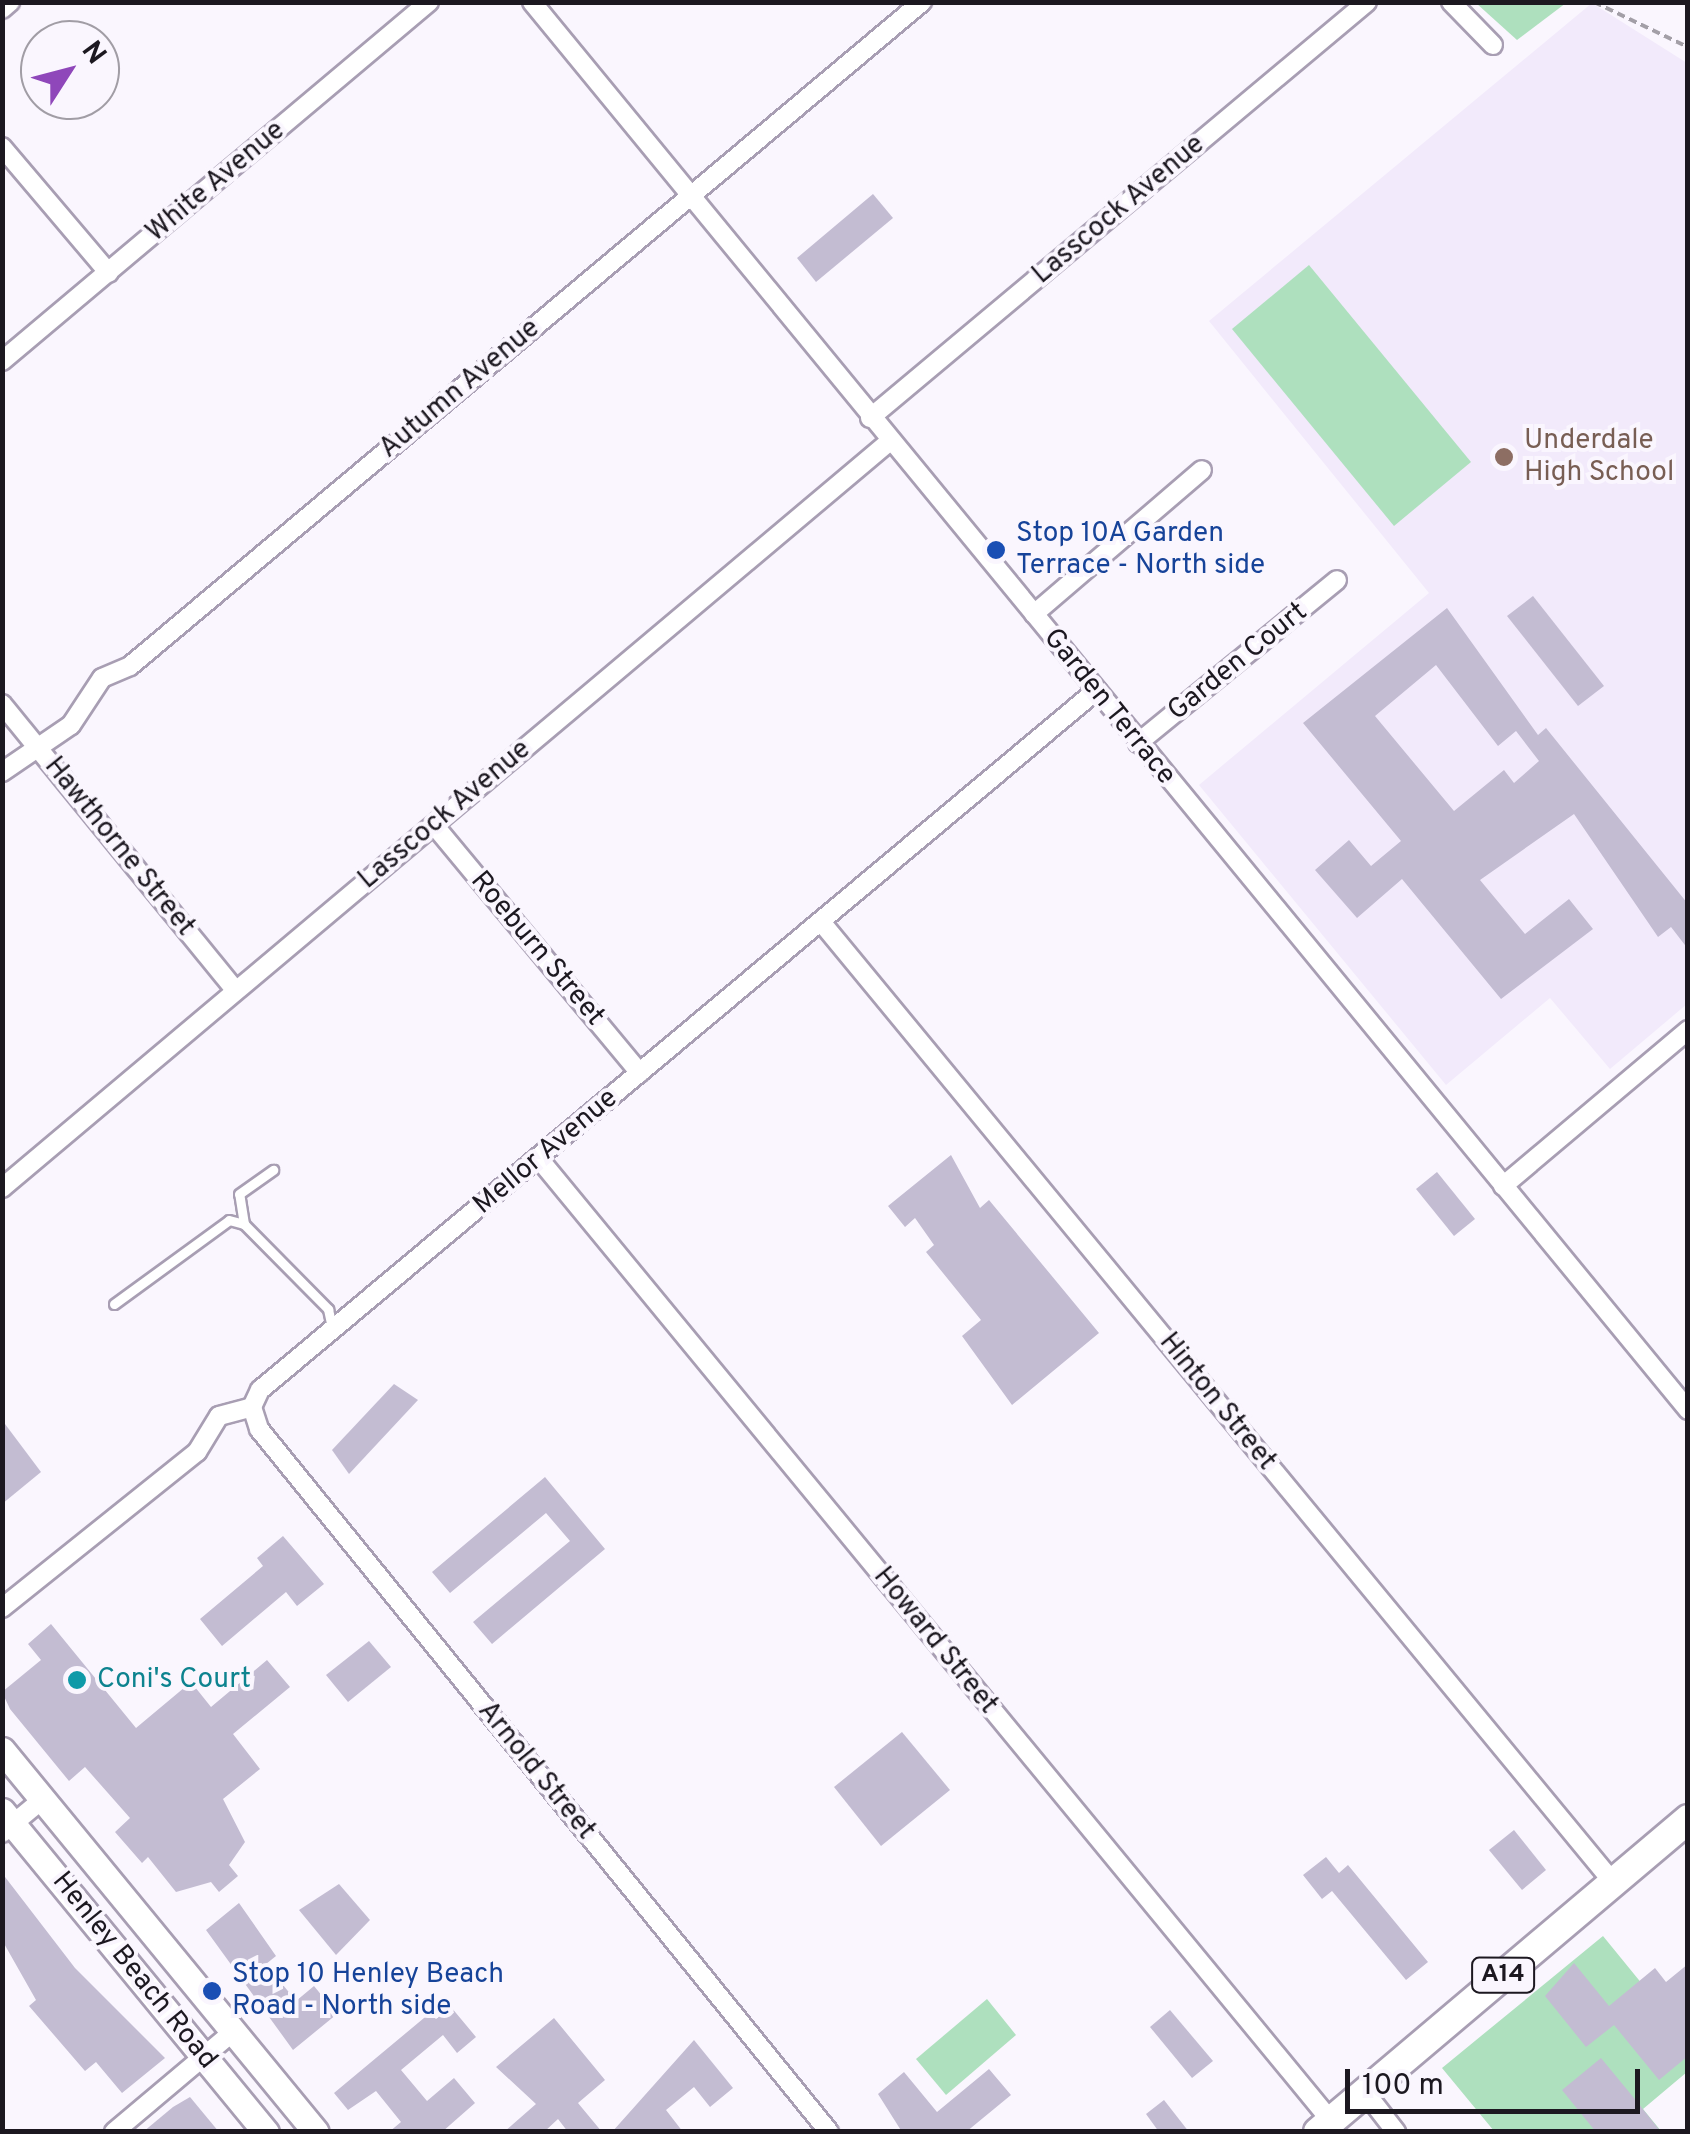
<!DOCTYPE html>
<style>
body{margin:0}
#map{position:relative;width:1690px;height:2134px;overflow:hidden;background:#faf6fe;font-family:Overpass,sans-serif}
div>[style]{position:absolute}
[style*='--x']{left:calc(var(--x)*1px);top:calc(var(--y)*1px);width:calc(var(--w)*1px);rotate:calc(var(--a)*1deg)}
.built>*{inset:0;background:#f2eafb}
.green>*{inset:0;background:#aee0be}
.building>*{inset:0;background:#c3bcd2}
.path>*{height:4px;margin-top:-2px;transform-origin:0;background:repeating-linear-gradient(90deg,#a39fa7 0 8px,transparent 0 13px)}
.roads{filter:drop-shadow(2px 0 #a89eb3) drop-shadow(-2px 0 #a89eb3) drop-shadow(0 2px #a89eb3) drop-shadow(0 -2px #a89eb3)}
.service>*{height:9px;margin:-4.5px;padding:0 4.5px;transform-origin:4.5px;border-radius:4.5px;background:#fff}
.minor>*{height:18px;margin:-9px;padding:0 9px;transform-origin:9px;border-radius:9px;background:#fff}
.secondary>*{height:25px;margin:-12.5px;padding:0 12.5px;transform-origin:12.5px;border-radius:12.5px;background:#fff}
.primary>*{height:28px;margin:-14px;padding:0 14px;transform-origin:14px;border-radius:14px;background:#fff}
.dots>*{width:28px;height:28px;translate:-50% -50%;box-sizing:border-box;border:5px solid #faf6fe;border-radius:50%}
span{translate:-50% -50%;white-space:nowrap;text-align:center;line-height:1.15;-webkit-text-stroke:8px #faf6fe;paint-order:stroke}
.shield-label span{padding:2px 8px;background:#faf6fe;border:2px solid;border-radius:8px;-webkit-text-stroke-width:0}
.shield-label{font-size:25px;color:#1c1820;font-weight:700}
.street-label{font-size:28px;color:#1c1820}
.education-label{font-size:28px;color:#785e54}
.left{translate:0 -50%;text-align:left}
.transit-label{font-size:28px;color:#164399}
.culture-label{font-size:28px;color:#0d838f}
.frame{position:absolute;inset:0;border:5px solid #1c1820;pointer-events:none}
.north{position:absolute;left:20px;top:20px;width:100px;height:100px;box-sizing:border-box;background:#faf6fe;border:2px solid #a19da5;border-radius:50%;rotate:54deg;font-size:28px;font-weight:700;line-height:40px;text-align:center;color:#1c1820}
.north::after{content:'';display:block;margin:auto;width:35px;height:45px;background:#8f47ba;clip-path:polygon(50% 0,100% 100%,50% 72%,0 100%)}
.scale{position:absolute;left:1345px;top:2069px;width:295px;height:45px;box-sizing:border-box;border:5px solid #1c1820;border-top:0;padding-left:12px;font-size:30px;line-height:35px;white-space:nowrap;color:#1c1820;-webkit-text-stroke:8px #faf6fe;paint-order:stroke}
</style>
<div id="map">
<div class="built">
<i style="clip-path:polygon(1592px 3px,1687px 63px,1687px 1004px,1610px 1069px,1550px 998px,1446px 1085px,1199px 785px,1429px 593px,1209px 321px)"></i>
</div>
<div class="green">
<i style="clip-path:polygon(1476px 3px,1566px 3px,1517px 40px)"></i>
<i style="clip-path:polygon(1309px 265px,1471px 462px,1394px 526px,1232px 329px)"></i>
<i style="clip-path:polygon(1603px 1936px,1687px 2039px,1687px 2072px,1643px 2109px,1661px 2131px,1494px 2131px,1442px 2068px)"></i>
<i style="clip-path:polygon(987px 1999px,1016px 2035px,946px 2095px,916px 2059px)"></i>
</div>
<div class="building">
<i style="clip-path:polygon(873px 194px,893px 218px,816px 282px,797px 258px)"></i>
<i style="clip-path:polygon(1533px 596px,1604px 686px,1578px 706px,1507px 616px)"></i>
<i style="clip-path:polygon(evenodd,1447px 608px,1538px 735px,1546px 728px,1688px 904px,1688px 949px,1671px 927px,1658px 937px,1574px 814px,1480px 880px,1525px 934px,1569px 899px,1593px 929px,1501px 999px,1402px 879px,1357px 918px,1315px 870px,1349px 840px,1371px 866px,1401px 841px,1303px 723px,1447px 608px,1436px 665px,1498px 746px,1516px 731px,1539px 761px,1514px 783px,1504px 770px,1454px 811px,1375px 716px,1436px 665px)"></i>
<i style="clip-path:polygon(951px 1155px,980px 1208px,989px 1200px,1099px 1333px,1012px 1405px,962px 1336px,981px 1320px,926px 1252px,934px 1245px,915px 1218px,905px 1227px,888px 1206px)"></i>
<i style="clip-path:polygon(1437px 1172px,1475px 1219px,1454px 1236px,1416px 1189px)"></i>
<i style="clip-path:polygon(394px 1384px,418px 1400px,349px 1474px,332px 1450px)"></i>
<i style="clip-path:polygon(2px 1420px,41px 1472px,2px 1504px)"></i>
<i style="clip-path:polygon(545px 1477px,605px 1549px,492px 1644px,473px 1622px,570px 1541px,546px 1513px,450px 1593px,432px 1572px)"></i>
<i style="clip-path:polygon(283px 1536px,324px 1584px,297px 1606px,286px 1592px,222px 1646px,200px 1619px,263px 1566px,257px 1558px)"></i>
<i style="clip-path:polygon(51px 1624px,136px 1728px,191px 1682px,211px 1707px,267px 1660px,290px 1687px,233px 1734px,260px 1769px,223px 1799px,245px 1842px,229px 1865px,238px 1876px,219px 1892px,211px 1882px,176px 1892px,148px 1857px,142px 1863px,115px 1832px,130px 1818px,85px 1767px,69px 1781px,10px 1709px,2px 1692px,41px 1660px,28px 1644px)"></i>
<i style="clip-path:polygon(369px 1641px,391px 1667px,348px 1702px,326px 1675px)"></i>
<i style="clip-path:polygon(902px 1732px,950px 1790px,881px 1846px,834px 1787px)"></i>
<i style="clip-path:polygon(1514px 1830px,1546px 1870px,1522px 1890px,1489px 1850px)"></i>
<i style="clip-path:polygon(1326px 1857px,1339px 1873px,1348px 1865px,1428px 1962px,1406px 1980px,1332px 1891px,1322px 1899px,1303px 1875px)"></i>
<i style="clip-path:polygon(2px 1873px,75px 1968px,165px 2058px,122px 2093px,96px 2062px,85px 2071px,29px 2006px,36px 2000px,2px 1940px)"></i>
<i style="clip-path:polygon(339px 1884px,370px 1920px,336px 1955px,299px 1910px)"></i>
<i style="clip-path:polygon(239px 1903px,276px 1956px,266px 1964px,296px 2001px,314px 1986px,337px 2014px,293px 2050px,206px 1930px)"></i>
<i style="clip-path:polygon(1574px 1963px,1609px 2006px,1655px 1968px,1666px 1982px,1688px 1964px,1688px 2056px,1659px 2080px,1614px 2025px,1586px 2047px,1545px 1996px)"></i>
<i style="clip-path:polygon(451px 2007px,476px 2037px,457px 2053px,443px 2035px,401px 2070px,427px 2101px,454px 2078px,475px 2103px,442px 2132px,389px 2132px,401px 2122px,376px 2091px,348px 2110px,334px 2093px,430px 2013px,436px 2019px)"></i>
<i style="clip-path:polygon(1170px 2010px,1213px 2061px,1192px 2078px,1150px 2027px)"></i>
<i style="clip-path:polygon(554px 2018px,605px 2080px,578px 2103px,602px 2132px,568px 2132px,558px 2119px,544px 2132px,504px 2132px,536px 2104px,496px 2067px)"></i>
<i style="clip-path:polygon(694px 2040px,733px 2088px,710px 2107px,694px 2087px,666px 2110px,683px 2132px,612px 2132px)"></i>
<i style="clip-path:polygon(1601px 2058px,1634px 2098px,1661px 2132px,1596px 2132px,1583px 2116px,1562px 2090px)"></i>
<i style="clip-path:polygon(989px 2069px,1011px 2095px,966px 2132px,902px 2132px,878px 2094px,904px 2072px,937px 2112px)"></i>
<i style="clip-path:polygon(190px 2097px,219px 2132px,143px 2132px,173px 2107px)"></i>
<i style="clip-path:polygon(1164px 2100px,1189px 2132px,1159px 2132px,1146px 2114px)"></i>
</div>
<div class="path">
<i style="--x:1594;--y:2;--w:104;--a:25.6"></i>
</div>
<div class="roads">
<div class="service">
<i style="--x:244;--y:1224;--w:30;--a:-99"></i>
<i style="--x:239;--y:1194;--w:42;--a:-35.2"></i>
<i style="--x:114;--y:1304;--w:142;--a:-36.1"></i>
<i style="--x:229;--y:1220;--w:16;--a:15"></i>
<i style="--x:244;--y:1224;--w:120;--a:45.3"></i>
<i style="--x:328;--y:1309;--w:19;--a:78"></i>
</div>
<div class="minor">
<i style="--x:532;--y:2;--w:1822;--a:50.61"></i>
<i style="--x:1451;--y:2;--w:60;--a:45.7"></i>
<i style="--x:2;--y:9;--w:11;--a:-41"></i>
<i style="--x:2;--y:147;--w:165;--a:49.7"></i>
<i style="--x:2;--y:361;--w:558;--a:-40.06"></i>
<i style="--x:870;--y:418;--w:648;--a:-39.93"></i>
<i style="--x:1034;--y:614;--w:221;--a:-40.6"></i>
<i style="--x:2;--y:704;--w:369;--a:50.8"></i>
<i style="--x:1138;--y:743;--w:257;--a:-39.3"></i>
<i style="--x:2;--y:772;--w:83;--a:-34.3"></i>
<i style="--x:71;--y:725;--w:56;--a:-56.6"></i>
<i style="--x:102;--y:678;--w:30;--a:-23"></i>
<i style="--x:130;--y:666;--w:1034;--a:-39.98"></i>
<i style="--x:434;--y:825;--w:322;--a:50.3"></i>
<i style="--x:822;--y:923;--w:1242;--a:50.49"></i>
<i style="--x:540;--y:1160;--w:1245;--a:50.54"></i>
<i style="--x:1503;--y:1186;--w:242;--a:-40.1"></i>
<i style="--x:2;--y:1188;--w:1159;--a:-40.07"></i>
<i style="--x:252;--y:1407;--w:23;--a:72"></i>
<i style="--x:259;--y:1429;--w:905;--a:50.96"></i>
<i style="--x:2;--y:1608;--w:250;--a:-38.7"></i>
<i style="--x:197;--y:1452;--w:42;--a:-58.6"></i>
<i style="--x:219;--y:1416;--w:34;--a:-15"></i>
<i style="--x:252;--y:1407;--w:19;--a:-65"></i>
<i style="--x:260;--y:1390;--w:1091;--a:-39.91"></i>
<i style="--x:2;--y:1833;--w:53;--a:-39.7"></i>
<i style="--x:1365;--y:2092;--w:51;--a:52.2"></i>
<i style="--x:114;--y:2132;--w:157;--a:-40.1"></i>
</div>
<div class="secondary">
<i style="--x:2;--y:1750;--w:494;--a:50.6"></i>
<i style="--x:2;--y:1811;--w:416;--a:50.6"></i>
</div>
<div class="primary">
<i style="--x:1318;--y:2132;--w:485;--a:-40.2"></i>
</div>
</div>
<div class="dots">
<i style="left:1504px;top:457px;background:#8d6e63"></i>
<i style="left:996px;top:550px;background:#1a4fb4"></i>
<i style="left:77px;top:1680px;background:#0f9aa8"></i>
<i style="left:212px;top:1991px;background:#1a4fb4"></i>
</div>
<div class="shield-label">
<span style="left:1503px;top:1975px">A14</span>
</div>
<div class="street-label">
<span style="left:216px;top:182px;rotate:-40deg">White Avenue</span>
<span style="left:1119px;top:210px;rotate:-40deg">Lasscock Avenue</span>
<span style="left:460px;top:389px;rotate:-40deg">Autumn Avenue</span>
<span style="left:1238px;top:662px;rotate:-39deg">Garden Court</span>
<span style="left:1109px;top:707px;rotate:51deg">Garden Terrace</span>
<span style="left:445px;top:815px;rotate:-40deg">Lasscock Avenue</span>
<span style="left:119px;top:847px;rotate:51deg">Hawthorne Street</span>
<span style="left:537px;top:949px;rotate:50deg">Roeburn Street</span>
<span style="left:546px;top:1152px;rotate:-40deg">Mellor Avenue</span>
<span style="left:1217px;top:1402px;rotate:51deg">Hinton Street</span>
<span style="left:935px;top:1641px;rotate:51deg">Howard Street</span>
<span style="left:536px;top:1771px;rotate:51deg">Arnold Street</span>
<span style="left:134px;top:1971px;rotate:51deg">Henley Beach Road</span>
</div>
<div class="education-label">
<span class="left" style="left:1524px;top:457px">Underdale<br>High School</span>
</div>
<div class="transit-label">
<span class="left" style="left:1016px;top:550px">Stop 10A Garden<br>Terrace - North side</span>
<span class="left" style="left:232px;top:1991px">Stop 10 Henley Beach<br>Road - North side</span>
</div>
<div class="culture-label">
<span class="left" style="left:97px;top:1680px">Coni's Court</span>
</div>
<div class="frame"></div>
<div class="north">N</div>
<div class="scale">100 m</div>
</div>
